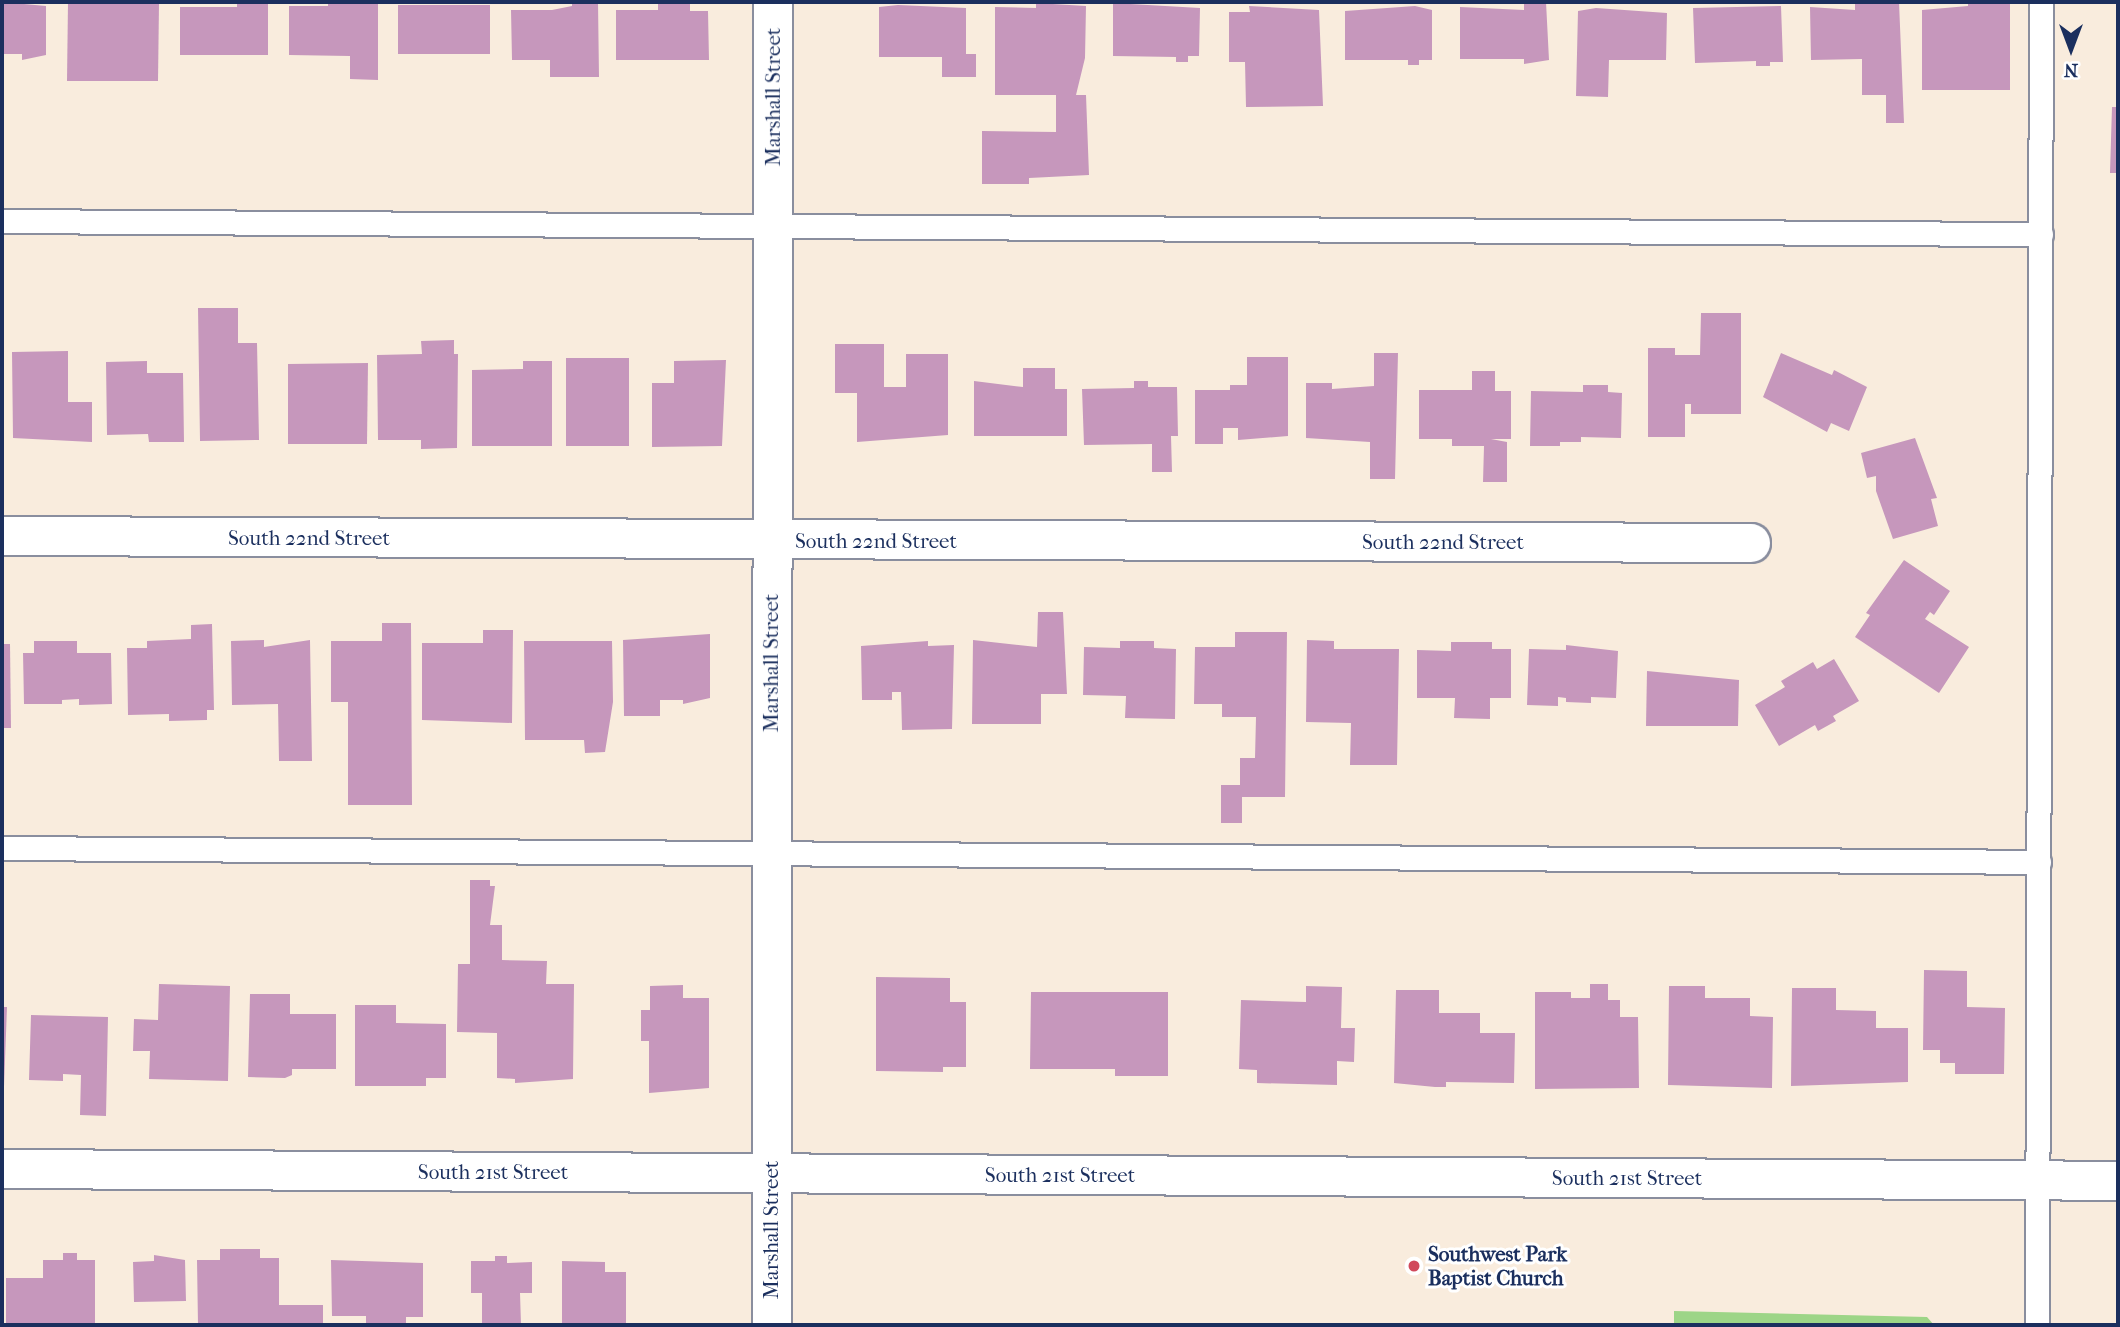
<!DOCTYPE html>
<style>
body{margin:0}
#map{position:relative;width:2120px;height:1327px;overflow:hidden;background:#f9ecdd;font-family:"IM FELL French Canon",serif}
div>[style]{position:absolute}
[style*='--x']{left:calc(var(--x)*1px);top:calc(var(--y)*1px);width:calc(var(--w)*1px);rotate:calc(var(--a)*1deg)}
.green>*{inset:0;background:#9dd587}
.building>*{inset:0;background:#c697bc}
.roads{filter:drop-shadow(2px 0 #8a8e9e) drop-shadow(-2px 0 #8a8e9e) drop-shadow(0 2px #8a8e9e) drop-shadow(0 -2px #8a8e9e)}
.lane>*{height:23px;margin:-11.5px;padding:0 11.5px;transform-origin:11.5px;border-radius:11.5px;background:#fff}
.street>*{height:38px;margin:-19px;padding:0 19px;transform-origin:19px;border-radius:19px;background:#fff}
.dots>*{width:19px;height:19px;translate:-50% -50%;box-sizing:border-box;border:4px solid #fff;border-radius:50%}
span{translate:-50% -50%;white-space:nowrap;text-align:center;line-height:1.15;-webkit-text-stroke:6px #fff;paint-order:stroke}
.street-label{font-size:21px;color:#1b2f5e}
.poi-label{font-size:21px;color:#1b2f5e;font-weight:700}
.left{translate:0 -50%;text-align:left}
.frame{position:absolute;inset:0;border:4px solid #1b2f5e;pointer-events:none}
.north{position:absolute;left:2036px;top:14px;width:70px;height:70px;-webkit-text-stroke:5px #fff;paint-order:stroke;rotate:180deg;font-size:19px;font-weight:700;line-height:28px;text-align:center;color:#1b2f5e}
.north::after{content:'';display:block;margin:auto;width:24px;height:32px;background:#1b2f5e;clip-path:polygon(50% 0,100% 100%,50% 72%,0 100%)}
</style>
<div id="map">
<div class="green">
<i style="clip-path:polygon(1674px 1311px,1927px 1317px,1934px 1325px,1674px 1325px)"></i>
</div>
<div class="building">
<i style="clip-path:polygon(2px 2px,46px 6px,46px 55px,22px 60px,22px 54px,2px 54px)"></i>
<i style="clip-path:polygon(68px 2px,159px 3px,158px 81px,67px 81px)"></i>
<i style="clip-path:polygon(237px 2px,268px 2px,268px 55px,180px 55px,180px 7px,237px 7px)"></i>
<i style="clip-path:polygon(328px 2px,378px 2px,378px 80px,350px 79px,350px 56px,289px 55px,289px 6px,328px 6px)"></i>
<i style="clip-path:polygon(572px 2px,598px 2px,599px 77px,550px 77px,550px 60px,512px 60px,511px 10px,552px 10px,572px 6px)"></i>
<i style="clip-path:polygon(658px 2px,690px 2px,690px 11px,708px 11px,709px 60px,616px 60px,616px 10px,658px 10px)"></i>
<i style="clip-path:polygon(1524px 2px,1546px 2px,1549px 60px,1524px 64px,1524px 59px,1460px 59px,1460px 7px,1524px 10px)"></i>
<i style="clip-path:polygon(1855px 2px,1899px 2px,1904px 123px,1886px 123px,1886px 95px,1862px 95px,1862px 59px,1811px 60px,1810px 7px,1855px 10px)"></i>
<i style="clip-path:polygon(1968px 2px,2010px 2px,2010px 90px,1922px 90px,1922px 10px,1968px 6px)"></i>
<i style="clip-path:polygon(1036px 3px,1086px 6px,1085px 58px,1076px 95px,1086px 95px,1089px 175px,1029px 178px,1029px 184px,982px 184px,982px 131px,1056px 132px,1056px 95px,995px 95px,995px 7px,1036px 8px)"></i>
<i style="clip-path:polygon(1113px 3px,1200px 8px,1199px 56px,1188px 56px,1188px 62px,1176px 62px,1176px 57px,1113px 56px)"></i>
<i style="clip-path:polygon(398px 5px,490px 5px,490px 54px,398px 54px)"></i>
<i style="clip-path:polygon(898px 5px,966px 8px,966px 54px,976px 54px,976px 77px,942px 77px,942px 57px,879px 57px,879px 7px)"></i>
<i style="clip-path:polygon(1249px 6px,1319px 10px,1323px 106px,1246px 107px,1245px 62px,1229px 62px,1229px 12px,1250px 12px)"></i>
<i style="clip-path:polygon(1415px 6px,1432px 10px,1432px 60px,1419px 60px,1419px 65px,1408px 65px,1408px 60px,1345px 60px,1345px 11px)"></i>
<i style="clip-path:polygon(1781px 6px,1783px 62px,1770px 62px,1770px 66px,1756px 66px,1756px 61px,1695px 63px,1693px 8px)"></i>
<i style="clip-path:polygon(1596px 8px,1667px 13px,1666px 60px,1609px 60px,1608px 97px,1576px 96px,1578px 11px)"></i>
<i style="clip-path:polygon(2112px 107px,2118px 107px,2118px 173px,2110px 173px)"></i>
<i style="clip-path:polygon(198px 308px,238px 308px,238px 343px,257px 343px,259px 440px,200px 441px)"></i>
<i style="clip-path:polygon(1701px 313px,1741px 313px,1741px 414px,1691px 414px,1691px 404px,1685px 404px,1685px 437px,1648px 437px,1648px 348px,1675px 348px,1675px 355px,1700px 355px)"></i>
<i style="clip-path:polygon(454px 340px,454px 354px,458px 354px,457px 448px,421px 449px,421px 440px,378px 440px,377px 355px,422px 354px,421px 341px)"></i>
<i style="clip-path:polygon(835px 344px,884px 344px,884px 387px,906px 387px,906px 354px,948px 354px,948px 435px,857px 442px,857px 393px,835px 393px)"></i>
<i style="clip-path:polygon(68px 351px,68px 402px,92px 402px,92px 442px,13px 438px,12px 352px)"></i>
<i style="clip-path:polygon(1374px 353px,1398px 353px,1395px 479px,1370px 479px,1370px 442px,1306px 438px,1306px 383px,1332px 383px,1332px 389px,1374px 386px)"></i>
<i style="clip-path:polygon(1781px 353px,1832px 375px,1834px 370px,1867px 387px,1849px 431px,1831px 423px,1827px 432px,1763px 397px)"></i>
<i style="clip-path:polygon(1247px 357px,1288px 357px,1288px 436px,1238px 440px,1238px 428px,1223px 428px,1223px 444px,1195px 444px,1195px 390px,1230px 390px,1230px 385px,1247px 385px)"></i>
<i style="clip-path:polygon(566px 358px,629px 358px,629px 446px,566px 446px)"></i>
<i style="clip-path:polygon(726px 360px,722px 446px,652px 447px,652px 383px,674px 383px,674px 361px)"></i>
<i style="clip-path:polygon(147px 361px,147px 373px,183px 373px,184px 442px,149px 442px,148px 434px,107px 435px,106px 362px)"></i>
<i style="clip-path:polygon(523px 361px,552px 361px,552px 446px,472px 446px,472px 370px,523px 369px)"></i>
<i style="clip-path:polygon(368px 363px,367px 444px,288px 444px,288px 364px)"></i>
<i style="clip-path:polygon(1023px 368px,1055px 368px,1055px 389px,1067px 389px,1067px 436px,974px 436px,974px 381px,1023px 387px)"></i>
<i style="clip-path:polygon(1472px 371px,1495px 371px,1495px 391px,1511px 391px,1511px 439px,1491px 439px,1507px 442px,1507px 482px,1483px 482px,1484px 446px,1452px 446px,1452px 439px,1419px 439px,1419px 390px,1472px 390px)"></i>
<i style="clip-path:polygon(1134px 381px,1148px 381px,1148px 387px,1177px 387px,1178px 436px,1171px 436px,1172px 472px,1152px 472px,1152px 444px,1084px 445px,1082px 389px,1134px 388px)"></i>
<i style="clip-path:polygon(1583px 385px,1608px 385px,1608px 392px,1622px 393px,1621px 438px,1581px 437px,1581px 442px,1560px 442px,1560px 446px,1530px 446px,1531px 391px,1583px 392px)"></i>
<i style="clip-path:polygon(1915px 438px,1937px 498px,1931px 499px,1938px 526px,1893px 539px,1876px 491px,1876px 476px,1867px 478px,1861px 453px)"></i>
<i style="clip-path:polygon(1904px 560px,1950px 591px,1934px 615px,1930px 612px,1925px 619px,1969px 647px,1939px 693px,1855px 637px,1870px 615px,1866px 613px)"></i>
<i style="clip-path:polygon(1038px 612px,1063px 612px,1067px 694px,1041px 694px,1041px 724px,972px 724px,973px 640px,1037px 647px)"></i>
<i style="clip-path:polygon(382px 623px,411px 623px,412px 805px,348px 805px,348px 702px,331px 702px,331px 641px,382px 641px)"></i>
<i style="clip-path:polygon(212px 624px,214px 710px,207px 710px,207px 720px,169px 721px,169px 714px,128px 715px,127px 648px,147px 648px,147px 641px,191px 639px,191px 625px)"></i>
<i style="clip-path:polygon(483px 630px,513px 630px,512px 723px,422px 720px,422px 643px,483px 643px)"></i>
<i style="clip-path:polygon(1235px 632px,1287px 632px,1285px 797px,1242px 797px,1242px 823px,1221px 823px,1221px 785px,1240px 785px,1240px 758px,1255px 758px,1256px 717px,1222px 717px,1222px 704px,1194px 704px,1195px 647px,1235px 647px)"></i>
<i style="clip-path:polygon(710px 634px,710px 698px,683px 704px,683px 700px,660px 700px,660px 716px,624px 716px,623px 640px)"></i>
<i style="clip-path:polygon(264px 640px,264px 647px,310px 640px,312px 761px,279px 761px,278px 704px,232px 705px,231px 641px)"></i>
<i style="clip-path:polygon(1307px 640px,1334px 641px,1334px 649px,1399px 649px,1397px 765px,1350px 765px,1351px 723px,1306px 722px)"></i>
<i style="clip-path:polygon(34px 641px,77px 641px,77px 653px,111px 653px,112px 704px,79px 705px,79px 699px,62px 700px,62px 704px,24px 704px,23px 653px,34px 653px)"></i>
<i style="clip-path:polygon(524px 641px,612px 641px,613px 702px,605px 752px,585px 753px,584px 740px,525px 740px)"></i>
<i style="clip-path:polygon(928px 641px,928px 646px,954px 645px,952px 729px,902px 730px,901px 692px,892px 692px,892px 700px,862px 700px,861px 646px)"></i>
<i style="clip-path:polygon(1120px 641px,1154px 641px,1154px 648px,1176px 649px,1175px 719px,1125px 718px,1126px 696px,1083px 695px,1084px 647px,1120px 648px)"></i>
<i style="clip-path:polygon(1451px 642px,1492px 642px,1492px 649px,1511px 649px,1511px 698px,1490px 698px,1490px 719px,1454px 718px,1455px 698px,1417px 698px,1417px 650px,1451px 651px)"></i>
<i style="clip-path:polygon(2px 644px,10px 644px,11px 728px,2px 728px)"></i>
<i style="clip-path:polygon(1566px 645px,1618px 651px,1616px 698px,1591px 697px,1591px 703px,1566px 702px,1566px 698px,1558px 697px,1558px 706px,1527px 705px,1529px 649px,1566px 650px)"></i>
<i style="clip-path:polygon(1834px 659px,1859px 701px,1833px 716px,1836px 721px,1818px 731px,1815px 725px,1779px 746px,1755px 705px,1785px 687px,1781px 681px,1813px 662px,1817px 669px)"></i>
<i style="clip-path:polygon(1647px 671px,1739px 680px,1738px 726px,1646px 726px)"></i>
<i style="clip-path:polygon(470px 880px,490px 880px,490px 886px,495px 886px,490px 925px,502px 925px,502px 960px,547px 961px,546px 984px,574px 984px,573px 1079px,515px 1083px,515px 1079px,497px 1078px,497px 1033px,457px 1032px,458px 964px,470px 964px)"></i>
<i style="clip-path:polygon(1924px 970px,1967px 971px,1967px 1007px,2005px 1008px,2004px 1074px,1955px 1074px,1955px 1063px,1940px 1063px,1940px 1050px,1923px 1050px)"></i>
<i style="clip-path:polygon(876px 977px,950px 978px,950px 1002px,966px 1002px,966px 1067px,943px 1067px,943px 1072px,876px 1071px)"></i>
<i style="clip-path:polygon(159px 984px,230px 986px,228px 1081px,149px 1079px,150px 1051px,133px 1051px,134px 1019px,158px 1020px)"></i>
<i style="clip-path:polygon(1590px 984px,1608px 984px,1608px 1000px,1620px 1000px,1620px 1017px,1638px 1017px,1639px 1088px,1535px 1089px,1535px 992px,1571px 992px,1571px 998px,1590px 998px)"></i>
<i style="clip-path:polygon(683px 985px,683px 998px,709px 998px,709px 1088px,649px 1093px,649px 1041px,641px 1041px,641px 1010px,650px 1010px,650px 986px)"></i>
<i style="clip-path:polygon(1306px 986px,1342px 987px,1341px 1028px,1355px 1028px,1354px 1062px,1337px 1061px,1337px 1085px,1257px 1083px,1257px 1070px,1239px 1069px,1241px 1000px,1306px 1002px)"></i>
<i style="clip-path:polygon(1669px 986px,1705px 986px,1705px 998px,1750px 998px,1750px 1016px,1773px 1017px,1772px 1088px,1668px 1085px)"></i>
<i style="clip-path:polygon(1792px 988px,1836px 988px,1836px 1010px,1876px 1011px,1876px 1028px,1908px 1028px,1908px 1082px,1791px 1086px)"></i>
<i style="clip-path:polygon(1396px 990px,1439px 990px,1439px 1013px,1480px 1013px,1480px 1033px,1515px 1033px,1514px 1083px,1446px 1082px,1446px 1087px,1435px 1087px,1394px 1083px)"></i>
<i style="clip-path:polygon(1031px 992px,1168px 992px,1168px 1076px,1115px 1076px,1115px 1069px,1030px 1069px)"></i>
<i style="clip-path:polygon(250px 994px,290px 994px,290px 1014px,336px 1014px,336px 1069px,292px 1069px,292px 1075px,285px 1078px,248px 1077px)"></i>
<i style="clip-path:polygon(355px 1005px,396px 1005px,396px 1023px,446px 1024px,446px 1078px,426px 1078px,426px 1086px,355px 1086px)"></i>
<i style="clip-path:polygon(2px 1007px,7px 1007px,4px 1087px,2px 1087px)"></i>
<i style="clip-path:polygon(31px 1015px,108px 1017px,106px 1116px,80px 1115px,81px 1075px,63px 1074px,63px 1081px,29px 1080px)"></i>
<i style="clip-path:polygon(220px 1249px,260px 1249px,260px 1258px,279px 1258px,279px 1305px,323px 1305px,323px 1325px,198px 1325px,197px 1260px,220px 1260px)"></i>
<i style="clip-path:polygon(63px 1253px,77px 1253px,77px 1260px,95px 1260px,95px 1325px,6px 1325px,6px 1278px,43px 1278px,43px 1260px,63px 1260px)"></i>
<i style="clip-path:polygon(154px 1255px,185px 1260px,186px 1301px,134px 1302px,133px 1262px,154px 1261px)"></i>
<i style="clip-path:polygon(495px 1256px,507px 1256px,507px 1263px,532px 1262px,532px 1293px,520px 1293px,521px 1325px,482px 1325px,482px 1293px,471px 1293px,471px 1261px,495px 1261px)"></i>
<i style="clip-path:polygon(331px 1260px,423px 1263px,423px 1317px,406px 1317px,406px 1325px,366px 1325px,366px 1316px,332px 1316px)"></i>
<i style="clip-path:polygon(562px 1261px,605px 1262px,605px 1272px,626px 1272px,626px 1325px,562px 1325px)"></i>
</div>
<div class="roads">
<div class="lane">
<i style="--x:2;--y:221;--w:2039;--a:0.37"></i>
<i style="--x:2;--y:848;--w:2037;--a:0.39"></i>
<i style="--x:2037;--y:1325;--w:1323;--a:-89.83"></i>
</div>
<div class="street">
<i style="--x:2;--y:536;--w:1749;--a:0.23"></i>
<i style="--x:2;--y:1169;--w:2116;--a:0.32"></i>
<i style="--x:772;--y:1325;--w:1323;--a:-89.96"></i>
</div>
</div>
<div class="dots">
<i style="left:1414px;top:1266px;background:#d1495b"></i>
</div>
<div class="street-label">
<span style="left:773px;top:97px;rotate:-90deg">Marshall Street</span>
<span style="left:309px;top:538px">South 22nd Street</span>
<span style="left:876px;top:541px">South 22nd Street</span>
<span style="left:1443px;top:542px">South 22nd Street</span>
<span style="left:771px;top:663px;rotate:-90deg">Marshall Street</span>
<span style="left:493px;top:1172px">South 21st Street</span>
<span style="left:1060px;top:1175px">South 21st Street</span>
<span style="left:1627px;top:1178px">South 21st Street</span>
<span style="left:771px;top:1230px;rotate:-90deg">Marshall Street</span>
</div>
<div class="poi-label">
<span class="left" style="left:1428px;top:1266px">Southwest Park<br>Baptist Church</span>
</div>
<div class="frame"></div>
<div class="north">N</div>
</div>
